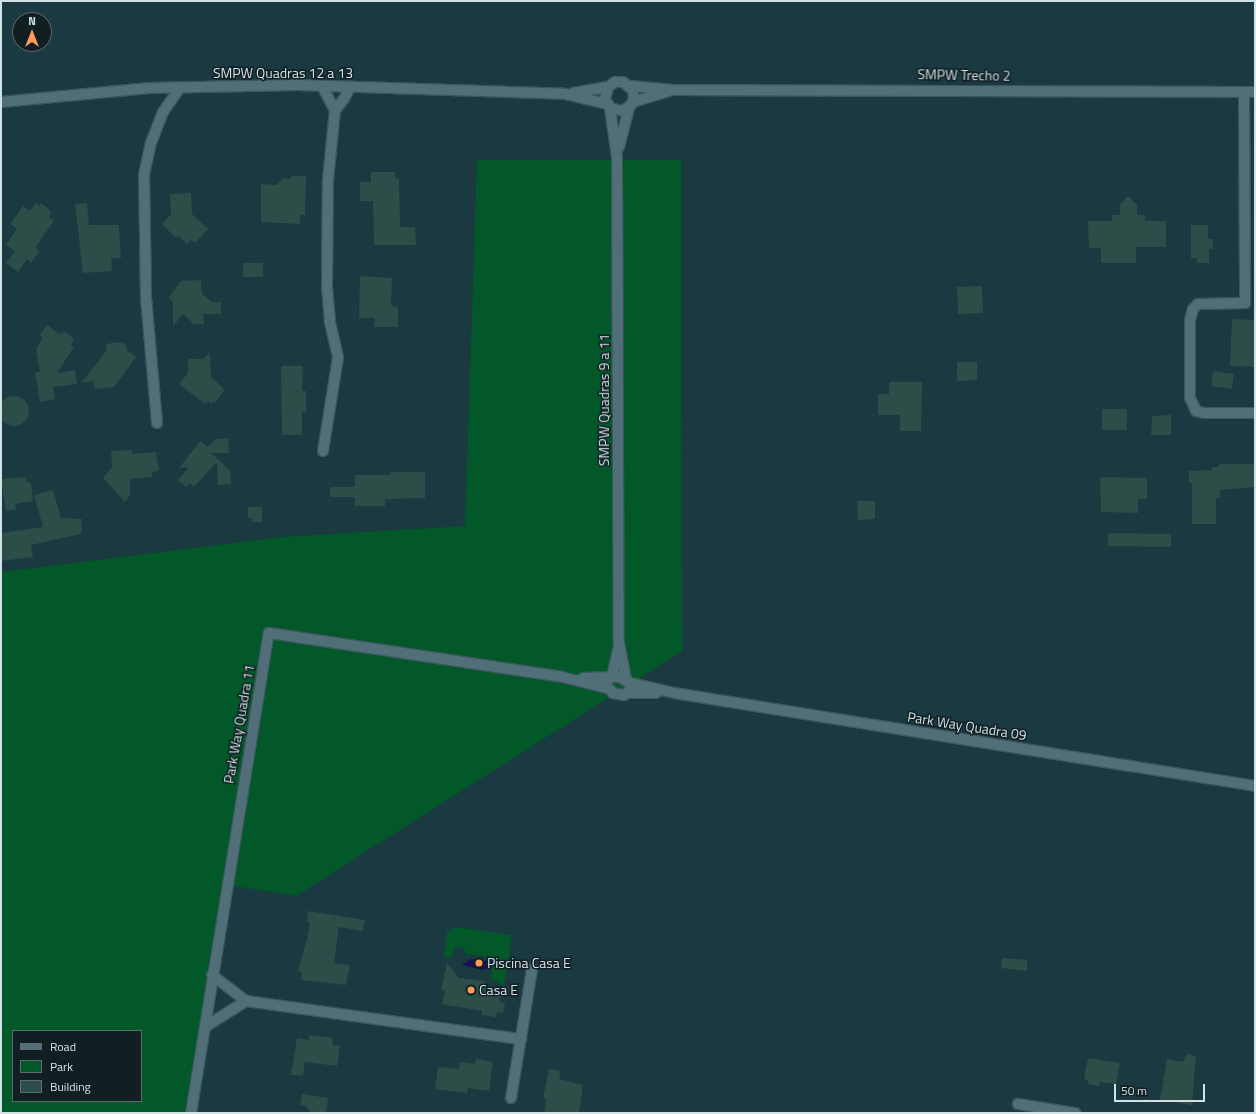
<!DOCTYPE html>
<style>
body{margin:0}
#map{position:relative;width:1256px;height:1114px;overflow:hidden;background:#1a3941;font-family:"Titillium Web",sans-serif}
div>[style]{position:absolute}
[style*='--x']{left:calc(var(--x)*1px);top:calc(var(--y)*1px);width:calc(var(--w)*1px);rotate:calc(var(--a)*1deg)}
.green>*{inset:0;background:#025828}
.water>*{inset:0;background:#1c1154}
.building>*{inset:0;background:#2c4d48}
.round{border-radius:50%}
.roads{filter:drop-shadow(1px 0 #3b565d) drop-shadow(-1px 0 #3b565d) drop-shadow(0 1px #3b565d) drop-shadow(0 -1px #3b565d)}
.minor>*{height:10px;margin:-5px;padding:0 5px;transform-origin:5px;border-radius:5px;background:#506f78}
.dots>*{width:11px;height:11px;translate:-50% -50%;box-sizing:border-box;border:2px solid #111e22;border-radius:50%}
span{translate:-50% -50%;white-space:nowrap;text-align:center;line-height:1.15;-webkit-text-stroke:3px #111e22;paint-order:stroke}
.street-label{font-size:14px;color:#d1e2e7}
.poi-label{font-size:14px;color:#d1e2e7}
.left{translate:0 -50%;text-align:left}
.frame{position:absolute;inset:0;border:2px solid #d1e2e7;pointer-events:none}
.legend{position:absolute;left:12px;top:1030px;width:130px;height:72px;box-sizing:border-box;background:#111e22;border:1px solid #5e6c71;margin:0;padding:5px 7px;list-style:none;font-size:12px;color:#d1e2e7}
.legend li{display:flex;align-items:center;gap:8px;height:20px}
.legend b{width:20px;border:1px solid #5e6c71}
.north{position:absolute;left:12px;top:12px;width:40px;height:40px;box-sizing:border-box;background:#111e22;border:1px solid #5e6c71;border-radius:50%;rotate:0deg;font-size:11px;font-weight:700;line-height:16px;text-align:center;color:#d1e2e7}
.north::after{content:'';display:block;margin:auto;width:14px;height:18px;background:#fe9b58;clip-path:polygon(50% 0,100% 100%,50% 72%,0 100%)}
.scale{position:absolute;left:1114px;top:1084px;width:91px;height:18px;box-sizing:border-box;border:2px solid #d1e2e7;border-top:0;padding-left:5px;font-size:12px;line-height:14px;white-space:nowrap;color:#d1e2e7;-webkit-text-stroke:3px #111e22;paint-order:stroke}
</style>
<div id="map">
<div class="green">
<i style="clip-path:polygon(evenodd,477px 160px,681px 160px,682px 651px,296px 896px,223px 884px,191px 1113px,1px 1113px,1px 572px,282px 537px,465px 526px,477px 160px,13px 1031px,141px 1031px,141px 1101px,13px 1101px,13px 1031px)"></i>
<i style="clip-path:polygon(455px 927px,512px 935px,504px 986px,491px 979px,492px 968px,496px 958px,465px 954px,465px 948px,454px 947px,452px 958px,444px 957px,447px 932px)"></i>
</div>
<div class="water">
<i style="clip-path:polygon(471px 959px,494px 962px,490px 967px,482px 970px,462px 965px)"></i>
</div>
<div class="building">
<i style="clip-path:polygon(371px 172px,395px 172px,395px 179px,399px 179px,400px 227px,415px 227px,416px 245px,374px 245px,373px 201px,360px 201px,360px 182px,371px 182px)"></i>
<i style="clip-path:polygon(291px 176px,306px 176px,305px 215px,300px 215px,300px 224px,261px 222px,261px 184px,276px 185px,284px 178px,291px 179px)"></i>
<i style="clip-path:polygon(191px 193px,192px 214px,208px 229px,196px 242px,190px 240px,187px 244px,178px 236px,176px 238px,162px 224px,171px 214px,170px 194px)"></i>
<i style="clip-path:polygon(1128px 196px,1137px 205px,1137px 215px,1145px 215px,1145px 221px,1166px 221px,1166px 247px,1136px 247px,1136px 263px,1101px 263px,1101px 248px,1089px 248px,1088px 221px,1112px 221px,1112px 215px,1120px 215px,1120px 205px)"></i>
<i style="clip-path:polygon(36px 203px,39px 206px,41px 203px,49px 209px,51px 213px,49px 217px,54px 221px,35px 248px,40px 251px,31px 263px,27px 259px,18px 272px,6px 263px,15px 251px,6px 245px,17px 229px,10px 224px,23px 206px,30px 211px)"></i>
<i style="clip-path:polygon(87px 203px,89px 225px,119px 225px,121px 258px,111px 258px,112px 271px,83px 273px,75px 204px)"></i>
<i style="clip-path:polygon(1191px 225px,1208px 225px,1208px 239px,1213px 239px,1213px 249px,1209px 249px,1209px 263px,1197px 263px,1197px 258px,1191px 258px)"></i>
<i style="clip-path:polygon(243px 263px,263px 263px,263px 277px,243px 277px)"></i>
<i style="clip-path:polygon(360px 276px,392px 278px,391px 305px,398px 307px,398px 327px,374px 327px,375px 318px,359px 318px)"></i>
<i style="clip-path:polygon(201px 280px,202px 294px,212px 302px,221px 302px,221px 314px,203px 314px,204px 324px,194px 324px,183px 314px,173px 326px,173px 302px,168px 298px,181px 281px)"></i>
<i style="clip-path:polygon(982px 286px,983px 313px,958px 314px,957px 287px)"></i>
<i style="clip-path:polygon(1232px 319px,1255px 320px,1255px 367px,1230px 366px)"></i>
<i style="clip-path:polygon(47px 325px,59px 334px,65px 332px,72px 337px,74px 340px,71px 345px,74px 347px,57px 373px,75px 370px,77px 384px,53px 387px,55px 399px,40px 402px,35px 372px,40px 372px,36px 348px,42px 339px,40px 334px)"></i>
<i style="clip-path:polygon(119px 342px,125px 344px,127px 350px,136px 357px,114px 387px,95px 389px,94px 381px,81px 383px,107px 350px,106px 344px)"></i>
<i style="clip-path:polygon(210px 352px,211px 377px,225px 390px,215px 403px,214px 401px,211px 404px,208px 401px,205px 404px,179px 384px,188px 373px,188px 359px,203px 359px)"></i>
<i style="clip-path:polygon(957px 362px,977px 362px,977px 380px,957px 381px)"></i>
<i style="clip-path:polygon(281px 366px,303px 366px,302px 391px,306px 391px,306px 412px,302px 412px,302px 435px,282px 435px)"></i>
<i style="clip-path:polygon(1213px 371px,1234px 374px,1232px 389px,1211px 386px)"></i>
<i style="clip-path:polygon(889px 382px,922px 382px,921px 431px,900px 431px,900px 415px,878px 415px,878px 394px,889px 394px)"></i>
<i class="round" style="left:-1px;top:396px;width:30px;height:30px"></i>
<i style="clip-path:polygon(1102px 409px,1127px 409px,1127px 430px,1102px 430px)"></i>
<i style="clip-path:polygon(1171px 415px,1171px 435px,1151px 435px,1152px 416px)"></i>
<i style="clip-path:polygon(228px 438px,229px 453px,211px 453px,230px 470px,231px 484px,218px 485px,217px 462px,194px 487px,190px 483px,186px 487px,178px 480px,189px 467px,179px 468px,200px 441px,207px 447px,216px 439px)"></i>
<i style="clip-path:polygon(132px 450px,132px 454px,156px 452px,159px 470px,152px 473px,152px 477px,130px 479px,130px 495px,125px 502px,103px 478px,112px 467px,111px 451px)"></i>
<i style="clip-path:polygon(1219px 464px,1255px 464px,1255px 487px,1220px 490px,1220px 498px,1216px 498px,1216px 524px,1192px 524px,1192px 483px,1189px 483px,1189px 471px,1212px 470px,1212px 467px,1219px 467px)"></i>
<i style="clip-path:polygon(391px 472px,425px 472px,425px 498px,385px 499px,385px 506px,355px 506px,355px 497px,330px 497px,330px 487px,355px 487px,355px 475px,390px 475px)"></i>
<i style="clip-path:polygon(26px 477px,26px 481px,31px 484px,33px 501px,15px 504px,16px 509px,6px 511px,1px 479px)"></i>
<i style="clip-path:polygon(1100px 477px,1147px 478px,1147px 499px,1138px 499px,1138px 513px,1101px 512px)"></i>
<i style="clip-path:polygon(53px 490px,61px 518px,82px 519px,81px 534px,31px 545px,33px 557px,1px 561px,1px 533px,43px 527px,34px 495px)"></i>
<i style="clip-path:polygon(857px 501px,875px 501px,875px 519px,858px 520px)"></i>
<i style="clip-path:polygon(248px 507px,262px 507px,262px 522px,252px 522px,252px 518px,248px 518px)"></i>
<i style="clip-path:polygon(1108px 533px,1171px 534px,1171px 547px,1108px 546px)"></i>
<i style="clip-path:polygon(308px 911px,365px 920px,363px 931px,339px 927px,334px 963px,350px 965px,346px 985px,301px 980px,302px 972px,298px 971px,307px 939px,310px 922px,307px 922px)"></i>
<i style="clip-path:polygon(1002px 958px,1027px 960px,1027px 971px,1001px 968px)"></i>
<i style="clip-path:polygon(447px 963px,459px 978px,484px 981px,491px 990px,501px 991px,499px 1001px,505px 1004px,503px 1013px,497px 1012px,496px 1017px,482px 1015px,482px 1011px,442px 1004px,445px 990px,441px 990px)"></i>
<i style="clip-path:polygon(309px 1035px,333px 1038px,332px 1045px,340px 1046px,337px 1066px,305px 1062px,303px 1076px,291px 1075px,297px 1038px,309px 1040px)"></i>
<i style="clip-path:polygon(1187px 1054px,1196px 1056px,1192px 1105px,1160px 1100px,1167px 1059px,1183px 1062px)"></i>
<i style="clip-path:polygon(1088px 1058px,1120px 1063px,1116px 1084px,1100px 1082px,1099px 1086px,1088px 1084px,1088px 1080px,1084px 1079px)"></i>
<i style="clip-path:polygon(476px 1059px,493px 1062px,489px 1091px,468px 1088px,467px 1093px,435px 1089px,438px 1067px,459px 1069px,460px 1062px,475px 1064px)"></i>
<i style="clip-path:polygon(549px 1069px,561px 1071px,559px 1079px,583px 1085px,579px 1113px,544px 1113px,546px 1099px,543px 1098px)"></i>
<i style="clip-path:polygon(302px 1094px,328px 1098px,326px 1113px,311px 1113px,306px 1106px,300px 1105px)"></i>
</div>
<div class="roads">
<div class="minor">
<i style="--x:322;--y:86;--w:27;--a:62"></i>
<i style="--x:631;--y:86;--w:43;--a:5.3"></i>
<i style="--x:674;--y:90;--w:581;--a:0.2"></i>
<i style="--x:1244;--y:92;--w:211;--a:89.7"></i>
<i style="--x:1245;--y:303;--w:47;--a:178.8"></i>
<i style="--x:1198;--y:304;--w:7;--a:135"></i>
<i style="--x:1193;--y:309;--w:11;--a:105"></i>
<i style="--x:1190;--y:320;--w:78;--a:90"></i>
<i style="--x:1190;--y:398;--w:14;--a:65"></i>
<i style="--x:1196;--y:411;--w:9;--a:13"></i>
<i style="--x:1205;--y:413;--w:50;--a:0"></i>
<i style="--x:573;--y:93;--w:36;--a:-10"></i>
<i style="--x:608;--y:87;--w:9;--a:-36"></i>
<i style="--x:615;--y:82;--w:8;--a:0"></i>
<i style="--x:623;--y:82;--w:13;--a:39"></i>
<i style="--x:633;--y:90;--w:8;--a:83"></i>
<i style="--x:634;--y:98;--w:8;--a:113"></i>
<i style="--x:631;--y:105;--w:10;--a:143"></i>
<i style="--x:623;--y:111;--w:13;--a:-167"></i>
<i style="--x:610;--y:108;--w:10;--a:-119"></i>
<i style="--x:605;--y:99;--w:12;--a:-76"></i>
<i style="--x:1;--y:102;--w:149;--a:-5.4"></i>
<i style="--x:149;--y:88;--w:149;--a:-1.2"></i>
<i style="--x:298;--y:85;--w:267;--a:1.9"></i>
<i style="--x:565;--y:94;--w:43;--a:13.4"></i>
<i style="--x:633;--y:102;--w:37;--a:-17"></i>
<i style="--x:610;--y:108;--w:49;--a:81.9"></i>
<i style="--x:617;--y:157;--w:486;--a:89.8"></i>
<i style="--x:619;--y:643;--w:37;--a:79"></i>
<i style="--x:619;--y:147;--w:40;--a:-75.6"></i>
<i style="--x:157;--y:423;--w:125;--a:-95"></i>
<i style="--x:146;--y:298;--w:123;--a:-90.9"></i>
<i style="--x:144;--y:175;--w:33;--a:-78"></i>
<i style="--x:151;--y:143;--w:33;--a:-69"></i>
<i style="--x:163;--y:112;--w:29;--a:-55"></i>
<i style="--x:323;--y:451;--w:95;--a:-80.9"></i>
<i style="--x:338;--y:357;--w:37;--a:-103"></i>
<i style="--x:330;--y:321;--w:36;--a:-95"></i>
<i style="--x:327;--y:285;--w:105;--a:-89.5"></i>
<i style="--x:328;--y:180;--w:70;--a:-84.3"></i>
<i style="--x:335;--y:110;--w:14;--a:-51"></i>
<i style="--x:344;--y:99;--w:13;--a:-63"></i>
<i style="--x:612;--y:676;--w:28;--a:-77"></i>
<i style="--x:583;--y:678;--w:36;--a:-2"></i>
<i style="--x:619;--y:677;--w:13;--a:29"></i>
<i style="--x:630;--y:683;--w:8;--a:90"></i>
<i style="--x:630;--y:691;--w:7;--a:146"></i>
<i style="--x:624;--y:695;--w:11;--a:-170"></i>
<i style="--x:613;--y:693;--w:11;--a:-131"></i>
<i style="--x:606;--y:685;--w:7;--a:-74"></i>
<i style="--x:630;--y:683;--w:45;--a:12.8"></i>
<i style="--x:674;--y:693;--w:588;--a:9.09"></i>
<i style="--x:627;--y:693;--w:29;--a:0"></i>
<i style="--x:212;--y:975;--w:43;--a:37.4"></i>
<i style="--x:246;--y:1001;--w:278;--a:7.9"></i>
<i style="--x:205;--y:1027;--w:49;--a:-32.4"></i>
<i style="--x:511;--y:1098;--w:130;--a:-80.7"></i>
<i style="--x:1018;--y:1104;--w:58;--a:9"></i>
<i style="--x:191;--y:1113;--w:486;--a:-80.8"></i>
<i style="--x:269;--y:633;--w:296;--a:8.5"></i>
<i style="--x:562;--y:677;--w:46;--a:13.7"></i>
</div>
</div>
<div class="dots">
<i style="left:479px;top:963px;background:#fe9b58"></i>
<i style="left:471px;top:990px;background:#fe9b58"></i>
</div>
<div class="street-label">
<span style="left:283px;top:73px">SMPW Quadras 12 a 13</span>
<span style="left:964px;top:75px;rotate:1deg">SMPW Trecho 2</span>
<span style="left:604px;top:400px;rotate:-90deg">SMPW Quadras 9 a 11</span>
<span style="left:239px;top:724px;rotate:-80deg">Park Way Quadra 11</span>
<span style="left:967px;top:726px;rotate:9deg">Park Way Quadra 09</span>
</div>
<div class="poi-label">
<span class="left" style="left:487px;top:963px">Piscina Casa E</span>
<span class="left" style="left:479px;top:990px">Casa E</span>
</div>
<div class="frame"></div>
<ul class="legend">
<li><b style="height:5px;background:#506f78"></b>Road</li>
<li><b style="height:11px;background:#025828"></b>Park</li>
<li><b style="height:11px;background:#2c4d48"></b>Building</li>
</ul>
<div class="north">N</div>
<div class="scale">50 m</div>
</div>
